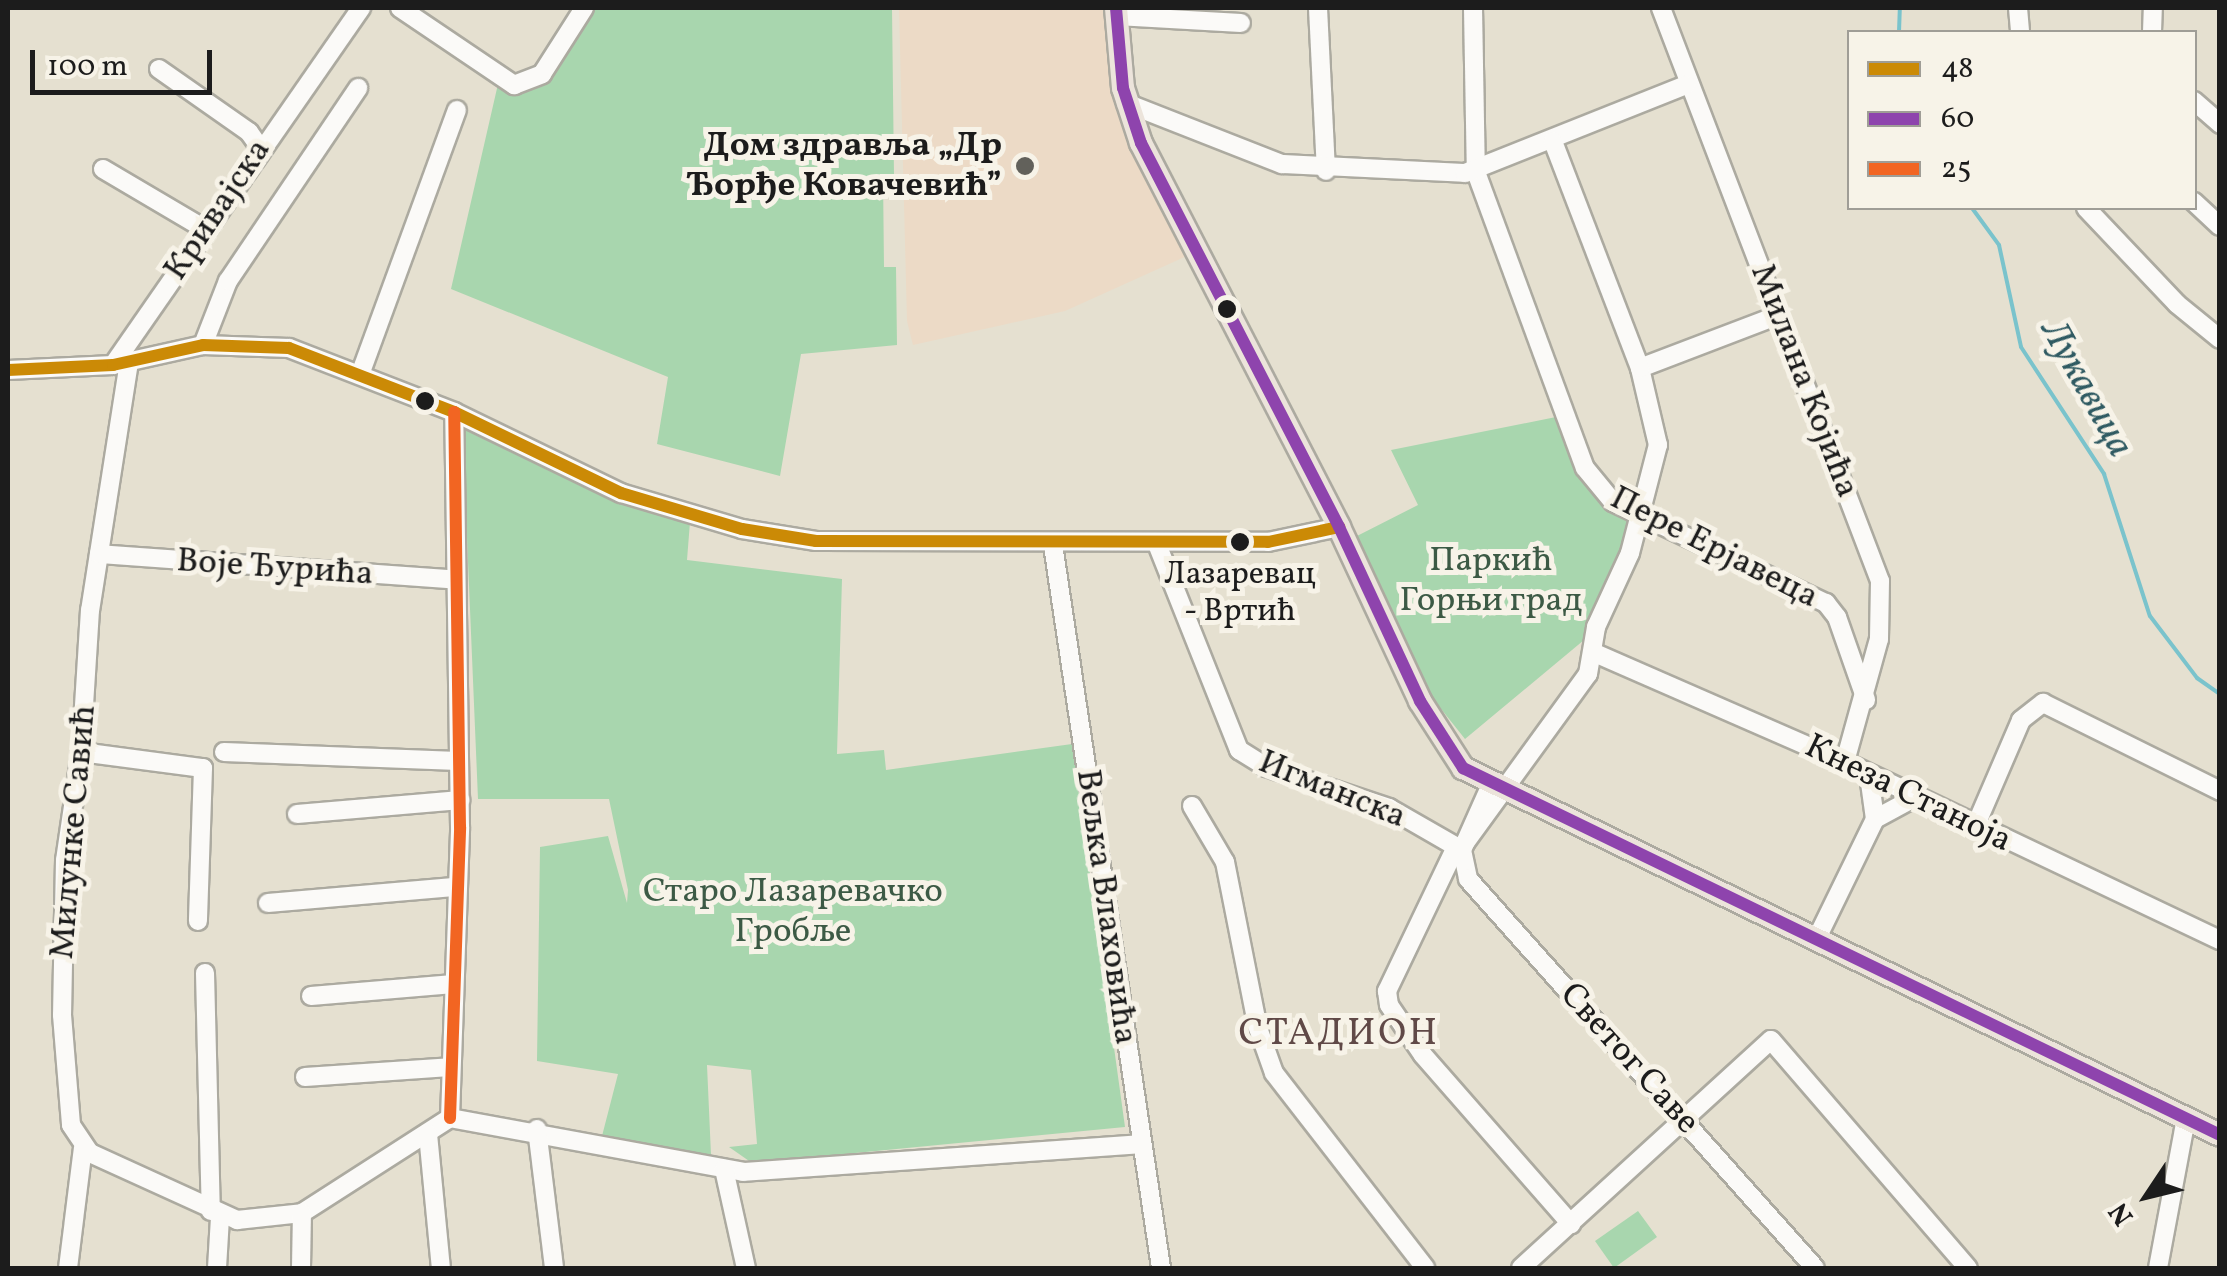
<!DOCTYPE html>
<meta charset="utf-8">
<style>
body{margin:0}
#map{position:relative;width:2227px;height:1276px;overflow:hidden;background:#e5e0d0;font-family:Vollkorn,serif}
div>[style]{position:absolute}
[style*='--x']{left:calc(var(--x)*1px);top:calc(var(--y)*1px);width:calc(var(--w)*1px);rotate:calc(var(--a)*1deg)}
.built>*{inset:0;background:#ecdac6}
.green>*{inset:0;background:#a8d6ae}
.stream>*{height:4px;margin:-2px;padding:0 2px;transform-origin:2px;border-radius:2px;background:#7ac3cc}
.roads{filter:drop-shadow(2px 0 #acaaa0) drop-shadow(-2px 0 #acaaa0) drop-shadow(0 2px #acaaa0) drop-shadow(0 -2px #acaaa0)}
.minor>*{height:18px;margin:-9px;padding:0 9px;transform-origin:9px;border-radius:9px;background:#fbfaf8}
.major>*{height:22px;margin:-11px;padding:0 11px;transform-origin:11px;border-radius:11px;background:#ece4db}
.bus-1>*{height:12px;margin:-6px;padding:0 6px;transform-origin:6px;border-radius:6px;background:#cb8a06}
.bus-2>*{height:12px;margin:-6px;padding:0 6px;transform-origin:6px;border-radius:6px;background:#8e44ad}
.bus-3>*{height:12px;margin:-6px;padding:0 6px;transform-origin:6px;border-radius:6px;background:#f26522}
.dots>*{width:28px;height:28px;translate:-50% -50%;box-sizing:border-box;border:5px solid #f7f3e8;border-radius:50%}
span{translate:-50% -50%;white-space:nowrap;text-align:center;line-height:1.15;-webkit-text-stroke:10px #f7f3e8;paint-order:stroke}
.bus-label{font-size:32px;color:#1c1c1c}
.poi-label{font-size:35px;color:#1c1c1c;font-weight:700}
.right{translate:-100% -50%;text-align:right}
.street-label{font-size:35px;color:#1c1c1c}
.park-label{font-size:35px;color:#3c5a45}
.water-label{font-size:38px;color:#2f5a62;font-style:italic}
.neighbourhood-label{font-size:38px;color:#604947;letter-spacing:2.5px}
.frame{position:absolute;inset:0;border:10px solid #1c1c1c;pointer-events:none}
.legend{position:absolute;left:1847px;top:30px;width:350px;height:180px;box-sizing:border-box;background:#f7f3e8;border:2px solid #9f9d96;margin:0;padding:12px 18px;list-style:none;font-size:30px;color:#1c1c1c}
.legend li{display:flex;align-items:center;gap:20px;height:50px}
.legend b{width:50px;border:2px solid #9f9d96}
.north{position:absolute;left:2097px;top:1146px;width:100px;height:100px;-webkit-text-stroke:8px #f7f3e8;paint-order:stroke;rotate:235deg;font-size:28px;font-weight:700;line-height:40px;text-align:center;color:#1c1c1c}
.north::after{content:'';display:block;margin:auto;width:35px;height:45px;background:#1c1c1c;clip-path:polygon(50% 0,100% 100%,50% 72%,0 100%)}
.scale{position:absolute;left:30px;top:50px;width:182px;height:45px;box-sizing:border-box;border:5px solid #1c1c1c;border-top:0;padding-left:12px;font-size:30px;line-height:35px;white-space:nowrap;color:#1c1c1c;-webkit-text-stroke:8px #f7f3e8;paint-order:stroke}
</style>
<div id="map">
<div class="built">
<i style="clip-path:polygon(899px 8px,1109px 8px,1109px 31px,1189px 255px,1065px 311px,913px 345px,907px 321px)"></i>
</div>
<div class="green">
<i style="clip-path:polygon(591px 8px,892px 8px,894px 175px,883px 176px,884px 267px,896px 267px,897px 345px,801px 354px,780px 476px,657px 444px,668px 377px,451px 289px,498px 84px,517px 91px,544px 81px)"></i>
<i style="clip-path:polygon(1556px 417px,1591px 489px,1632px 525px,1584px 640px,1465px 739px,1430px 695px,1355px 537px,1418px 505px,1391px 450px)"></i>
<i style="clip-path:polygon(462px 419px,690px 522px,687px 560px,842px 579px,837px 754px,884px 750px,886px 770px,1072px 744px,1125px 1127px,752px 1163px,729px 1147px,757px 1144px,751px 1070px,707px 1065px,711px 1155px,602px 1136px,618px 1074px,537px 1061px,540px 847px,608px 836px,627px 903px,628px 890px,609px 799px,478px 799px)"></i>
<i style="clip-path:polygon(1638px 1211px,1657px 1237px,1614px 1268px,1595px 1241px)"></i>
</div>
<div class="stream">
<i style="--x:1899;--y:32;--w:24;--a:-88"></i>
<i style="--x:1972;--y:208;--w:46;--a:53.9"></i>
<i style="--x:1999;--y:245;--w:104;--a:77.8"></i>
<i style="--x:2021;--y:347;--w:152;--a:56.8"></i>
<i style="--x:2104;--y:474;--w:149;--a:72.1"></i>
<i style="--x:2150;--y:616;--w:78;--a:52.8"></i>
<i style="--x:2197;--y:678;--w:28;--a:35"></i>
</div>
<div class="roads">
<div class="minor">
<i style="--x:400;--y:8;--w:138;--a:34"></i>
<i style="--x:514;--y:85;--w:30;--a:-21"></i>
<i style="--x:542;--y:74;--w:78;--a:-57.5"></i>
<i style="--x:1318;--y:8;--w:163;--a:87.2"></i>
<i style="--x:1473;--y:8;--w:164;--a:89"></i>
<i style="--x:1476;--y:172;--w:315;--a:69.8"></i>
<i style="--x:1585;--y:468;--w:44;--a:50.5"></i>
<i style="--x:1613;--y:502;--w:236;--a:25.4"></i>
<i style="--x:1826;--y:603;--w:18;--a:52"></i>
<i style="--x:1837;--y:617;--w:88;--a:70.7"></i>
<i style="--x:1661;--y:8;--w:613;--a:69.08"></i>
<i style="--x:1880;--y:581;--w:58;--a:91"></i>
<i style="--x:1879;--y:639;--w:128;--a:105.5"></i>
<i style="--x:2018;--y:8;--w:24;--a:85"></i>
<i style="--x:1117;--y:16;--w:124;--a:3.2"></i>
<i style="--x:2152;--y:32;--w:24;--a:-88"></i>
<i style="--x:159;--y:69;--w:110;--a:35"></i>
<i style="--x:249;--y:132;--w:19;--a:55"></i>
<i style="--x:2194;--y:101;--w:35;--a:41"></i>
<i style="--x:1126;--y:103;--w:168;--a:21.4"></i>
<i style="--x:1282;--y:164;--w:183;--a:2.8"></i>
<i style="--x:1465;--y:173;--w:238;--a:-21.7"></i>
<i style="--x:103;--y:169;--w:118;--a:30.5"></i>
<i style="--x:2194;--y:202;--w:35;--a:43"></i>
<i style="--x:2086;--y:208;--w:132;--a:46.5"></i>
<i style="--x:2177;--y:304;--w:55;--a:39.1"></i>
<i style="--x:203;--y:345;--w:69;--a:-68.7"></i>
<i style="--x:228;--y:281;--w:233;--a:-56"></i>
<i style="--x:129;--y:362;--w:251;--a:98.9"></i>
<i style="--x:90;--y:610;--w:142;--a:93.6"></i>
<i style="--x:81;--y:752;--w:109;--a:98.4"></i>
<i style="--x:65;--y:860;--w:155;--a:91.1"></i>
<i style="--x:62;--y:1015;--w:110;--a:85.3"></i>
<i style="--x:71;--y:1125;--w:34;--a:56"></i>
<i style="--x:90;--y:1153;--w:162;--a:24.5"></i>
<i style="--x:237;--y:1220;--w:65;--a:-6.1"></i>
<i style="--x:302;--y:1213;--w:176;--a:-32.7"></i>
<i style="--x:450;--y:1118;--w:298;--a:10.4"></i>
<i style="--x:743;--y:1172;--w:399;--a:-4"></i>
<i style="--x:113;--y:365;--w:435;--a:-55.2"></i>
<i style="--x:1640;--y:368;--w:149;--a:-20.9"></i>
<i style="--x:8;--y:370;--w:105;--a:-2.7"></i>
<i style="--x:113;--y:365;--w:92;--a:-12.5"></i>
<i style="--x:203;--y:345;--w:86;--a:2"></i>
<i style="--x:289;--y:348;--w:177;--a:21.2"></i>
<i style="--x:454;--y:412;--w:186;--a:25.9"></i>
<i style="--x:621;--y:493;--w:126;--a:16.6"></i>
<i style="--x:742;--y:529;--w:75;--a:9.2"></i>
<i style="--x:816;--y:541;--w:452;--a:0.1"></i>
<i style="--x:1268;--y:542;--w:73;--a:-11.9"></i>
<i style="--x:361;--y:372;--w:279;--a:-69.9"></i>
<i style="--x:1157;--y:544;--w:222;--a:68.3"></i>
<i style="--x:1239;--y:750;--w:32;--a:32"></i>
<i style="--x:1266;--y:767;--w:130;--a:18.4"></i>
<i style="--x:1389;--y:808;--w:84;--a:29.9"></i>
<i style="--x:1053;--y:545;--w:731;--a:81.5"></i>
<i style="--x:99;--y:554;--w:354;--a:4.1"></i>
<i style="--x:1595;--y:653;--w:273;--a:23.6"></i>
<i style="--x:1845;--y:762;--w:415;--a:25.4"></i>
<i style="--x:81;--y:752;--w:123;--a:7.5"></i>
<i style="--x:203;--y:768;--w:153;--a:91.9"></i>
<i style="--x:224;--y:752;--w:234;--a:2.2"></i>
<i style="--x:1490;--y:787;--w:69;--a:114"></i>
<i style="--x:1462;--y:850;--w:30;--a:78"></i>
<i style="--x:1468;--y:879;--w:521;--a:48.27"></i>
<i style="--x:1192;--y:806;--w:65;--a:59.5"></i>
<i style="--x:1225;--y:862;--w:169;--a:78.8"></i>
<i style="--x:1258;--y:1028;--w:48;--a:70.4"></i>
<i style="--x:1274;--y:1073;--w:247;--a:52.2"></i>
<i style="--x:297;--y:814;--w:164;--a:-4.9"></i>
<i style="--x:1875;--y:819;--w:44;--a:-28.3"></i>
<i style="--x:1975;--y:827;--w:116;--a:-66.7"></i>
<i style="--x:2021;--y:720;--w:28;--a:-38"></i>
<i style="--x:2043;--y:703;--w:198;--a:26.4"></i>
<i style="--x:1465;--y:843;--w:209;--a:-54"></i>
<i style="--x:1588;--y:674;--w:48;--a:-80.3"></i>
<i style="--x:1596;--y:627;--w:81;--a:-65.3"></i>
<i style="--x:1630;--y:553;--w:112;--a:-75.5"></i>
<i style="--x:1658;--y:445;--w:79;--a:-103.2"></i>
<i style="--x:1640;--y:368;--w:243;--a:-111"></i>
<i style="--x:1456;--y:847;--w:160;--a:115.6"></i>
<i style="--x:1387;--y:991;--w:14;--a:82"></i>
<i style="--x:1389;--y:1005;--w:60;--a:55.8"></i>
<i style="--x:1423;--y:1055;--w:225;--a:48.8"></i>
<i style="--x:268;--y:903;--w:189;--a:-4.9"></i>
<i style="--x:1817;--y:938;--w:132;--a:-64"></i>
<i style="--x:1875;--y:819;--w:44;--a:-97.8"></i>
<i style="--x:205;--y:973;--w:238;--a:88.6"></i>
<i style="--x:311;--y:996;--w:143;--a:-4.8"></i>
<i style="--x:305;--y:1077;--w:145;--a:-3.9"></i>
<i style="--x:450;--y:1118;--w:291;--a:-88"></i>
<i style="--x:460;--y:827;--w:415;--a:-90.8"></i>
<i style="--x:537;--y:1129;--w:140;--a:83"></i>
<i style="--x:428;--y:1134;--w:135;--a:84.5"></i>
<i style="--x:724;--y:1169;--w:101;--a:77.5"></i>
<i style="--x:68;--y:1268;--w:121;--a:-82.9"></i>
<i style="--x:217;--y:1268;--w:51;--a:-86.6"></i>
<i style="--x:301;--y:1268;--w:55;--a:-89"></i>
<i style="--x:1521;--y:1268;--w:338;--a:-42.4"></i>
<i style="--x:1771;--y:1040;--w:301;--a:49.2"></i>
<i style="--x:2158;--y:1268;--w:152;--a:-79.4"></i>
</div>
<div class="major">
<i style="--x:1116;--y:8;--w:80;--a:85"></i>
<i style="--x:1123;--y:88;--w:58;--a:71.9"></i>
<i style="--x:1141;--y:143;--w:432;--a:62.7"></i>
<i style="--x:1339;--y:527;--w:192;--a:65"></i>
<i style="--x:1420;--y:701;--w:80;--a:57.3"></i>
<i style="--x:1463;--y:768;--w:841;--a:25.86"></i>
</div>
</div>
<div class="bus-1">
<i style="--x:8;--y:370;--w:105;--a:-2.7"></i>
<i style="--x:113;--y:365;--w:92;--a:-12.5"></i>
<i style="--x:203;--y:345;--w:86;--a:2"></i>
<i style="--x:289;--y:348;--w:177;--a:21.2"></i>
<i style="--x:454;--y:412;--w:186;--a:25.9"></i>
<i style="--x:621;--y:493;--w:126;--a:16.6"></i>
<i style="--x:742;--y:529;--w:75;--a:9.2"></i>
<i style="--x:816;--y:541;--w:452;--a:0.1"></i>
<i style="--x:1268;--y:542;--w:73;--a:-11.9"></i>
</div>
<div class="bus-2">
<i style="--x:1116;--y:8;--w:80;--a:85"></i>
<i style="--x:1123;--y:88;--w:58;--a:71.9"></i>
<i style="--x:1141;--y:143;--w:432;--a:62.7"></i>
<i style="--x:1339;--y:527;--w:192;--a:65"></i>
<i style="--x:1420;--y:701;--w:80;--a:57.3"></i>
<i style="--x:1463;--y:768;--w:841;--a:25.86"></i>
</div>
<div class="bus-3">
<i style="--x:450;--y:1118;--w:291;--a:-88"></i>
<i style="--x:460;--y:827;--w:415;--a:-90.8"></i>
</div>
<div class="dots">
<i style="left:1025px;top:166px;background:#62615b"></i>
<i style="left:1227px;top:309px;background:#1c1c1c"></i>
<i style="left:425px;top:401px;background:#1c1c1c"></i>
<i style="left:1240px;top:542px;background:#1c1c1c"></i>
</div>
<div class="bus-label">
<span style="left:1240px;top:594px">Лазаревац<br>- Вртић</span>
</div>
<div class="poi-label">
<span class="right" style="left:1002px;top:166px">Дом здравља „Др<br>Ђорђе Ковачевић”</span>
</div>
<div class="street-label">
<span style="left:218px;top:210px;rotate:-56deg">Кривајска</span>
<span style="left:1804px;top:381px;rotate:69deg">Милана Којића</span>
<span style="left:1714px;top:548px;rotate:27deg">Пере Ерјавеца</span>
<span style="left:275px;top:568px;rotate:4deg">Воје Ђурића</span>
<span style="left:1332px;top:790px;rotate:22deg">Игманска</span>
<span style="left:1908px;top:794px;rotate:26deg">Кнеза Станоја</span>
<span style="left:74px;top:832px;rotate:-85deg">Милунке Савић</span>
<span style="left:1106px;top:907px;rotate:82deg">Вељка Влаховића</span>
<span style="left:1629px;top:1059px;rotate:48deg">Светог Саве</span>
</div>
<div class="park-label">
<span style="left:1491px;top:581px">Паркић<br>Горњи град</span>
<span style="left:793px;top:912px">Старо Лазаревачко<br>Гробље</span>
</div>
<div class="water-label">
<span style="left:2085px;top:389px;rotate:61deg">Лукавица</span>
</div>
<div class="neighbourhood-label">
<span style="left:1339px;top:1035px">СТАДИОН</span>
</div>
<div class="frame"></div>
<ul class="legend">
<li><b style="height:12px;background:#cb8a06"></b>48</li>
<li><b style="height:12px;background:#8e44ad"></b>60</li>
<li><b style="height:12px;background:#f26522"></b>25</li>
</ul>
<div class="north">N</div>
<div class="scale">100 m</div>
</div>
